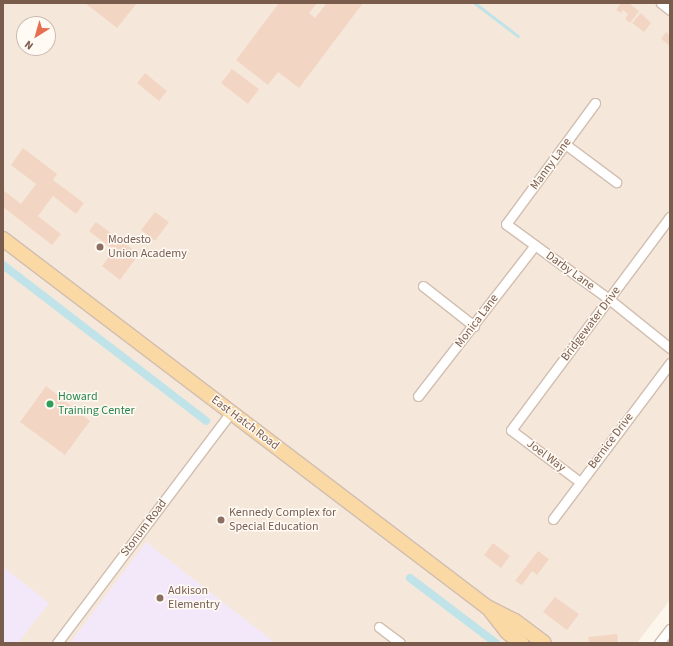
<!DOCTYPE html>
<style>
body{margin:0}
#map{position:relative;width:673px;height:646px;overflow:hidden;background:#fdf6ec;font-family:"Source Sans 3",sans-serif}
div>[style]{position:absolute}
[style*='--x']{left:calc(var(--x)*1px);top:calc(var(--y)*1px);width:calc(var(--w)*1px);rotate:calc(var(--a)*1deg)}
.residential>*{inset:0;background:#f5e8da}
.education>*{inset:0;background:#f3e8fa}
.stream>*{height:2.5px;margin:-1.25px;padding:0 1.25px;transform-origin:1.25px;border-radius:1.25px;background:#bfe3e8}
.canal>*{height:8px;margin:-4px;padding:0 4px;transform-origin:4px;border-radius:4px;background:#bfe3e8}
.building>*{inset:0;background:#f3d5c3}
.roads{filter:drop-shadow(1px 0 #d1beb0) drop-shadow(-1px 0 #d1beb0) drop-shadow(0 1px #d1beb0) drop-shadow(0 -1px #d1beb0)}
.minor>*{height:9px;margin:-4.5px;padding:0 4.5px;transform-origin:4.5px;border-radius:4.5px;background:#fff}
.primary>*{height:14px;margin:-7px;padding:0 7px;transform-origin:7px;border-radius:7px;background:#fbd9a5}
.dots>*{width:11px;height:11px;translate:-50% -50%;box-sizing:border-box;border:2px solid #fffaf3;border-radius:50%}
span{translate:-50% -50%;white-space:nowrap;text-align:center;line-height:1.15;-webkit-text-stroke:3px #fffaf3;paint-order:stroke}
.street-label{font-size:12px;color:#7a5c4d}
.education-label{font-size:12px;color:#785e54}
.left{translate:0 -50%;text-align:left}
.leisure-label{font-size:12px;color:#27864d}
.frame{position:absolute;inset:0;border:4px solid #7a5c4d;pointer-events:none}
.north{position:absolute;left:16px;top:16px;width:40px;height:40px;box-sizing:border-box;background:#fffaf3;border:1px solid #cabbb1;border-radius:50%;rotate:217deg;font-size:11px;font-weight:700;line-height:16px;text-align:center;color:#7a5c4d}
.north::after{content:'';display:block;margin:auto;width:14px;height:18px;background:#e76f51;clip-path:polygon(50% 0,100% 100%,50% 72%,0 100%)}
</style>
<div id="map">
<div class="residential">
<i style="clip-path:polygon(evenodd,3px 3px,670px 3px,670px 600px,637px 643px,3px 643px,3px 3px,24px 24px,48px 24px,48px 48px,24px 48px,24px 24px)"></i>
</div>
<div class="education">
<i style="clip-path:polygon(146px 542px,275px 643px,70px 643px)"></i>
<i style="clip-path:polygon(3px 567px,49px 603px,18px 643px,3px 643px)"></i>
</div>
<div class="stream">
<i style="--x:475;--y:3;--w:54;--a:37.5"></i>
</div>
<div class="canal">
<i style="--x:3;--y:265;--w:256;--a:37.5"></i>
<i style="--x:410;--y:578;--w:108;--a:37.1"></i>
</div>
<div class="building">
<i style="clip-path:polygon(85px 3px,137px 3px,117px 28px)"></i>
<i style="clip-path:polygon(279px 3px,317px 3px,309px 13px,315px 18px,327px 3px,363px 3px,299px 88px,278px 72px,268px 85px,236px 60px)"></i>
<i style="clip-path:polygon(621px 3px,629px 3px,639px 11px,630px 23px,625px 19px,628px 14px,623px 10px,621px 13px,616px 10px)"></i>
<i style="clip-path:polygon(641px 13px,651px 23px,644px 32px,632px 23px)"></i>
<i style="clip-path:polygon(666px 32px,670px 35px,670px 46px,661px 39px)"></i>
<i style="clip-path:polygon(232px 69px,259px 89px,248px 104px,221px 83px)"></i>
<i style="clip-path:polygon(145px 73px,167px 91px,159px 101px,137px 83px)"></i>
<i style="clip-path:polygon(23px 148px,57px 174px,53px 180px,84px 203px,76px 214px,53px 196px,38px 216px,61px 234px,52px 245px,3px 207px,3px 190px,21px 204px,36px 184px,11px 165px)"></i>
<i style="clip-path:polygon(155px 212px,169px 222px,155px 241px,141px 230px)"></i>
<i style="clip-path:polygon(96px 222px,139px 254px,120px 280px,102px 266px,114px 250px,89px 231px)"></i>
<i style="clip-path:polygon(46px 386px,90px 421px,65px 455px,20px 422px)"></i>
<i style="clip-path:polygon(493px 543px,510px 556px,501px 568px,484px 555px)"></i>
<i style="clip-path:polygon(538px 551px,549px 559px,537px 575px,532px 571px,522px 585px,515px 581px)"></i>
<i style="clip-path:polygon(555px 597px,579px 614px,567px 630px,543px 612px)"></i>
<i style="clip-path:polygon(617px 634px,618px 643px,589px 643px,588px 637px)"></i>
</div>
<div class="roads">
<div class="minor">
<i style="--x:661;--y:3;--w:11;--a:38"></i>
<i style="--x:595;--y:103;--w:150;--a:126.3"></i>
<i style="--x:506;--y:224;--w:127;--a:36.1"></i>
<i style="--x:609;--y:299;--w:78;--a:38.8"></i>
<i style="--x:565;--y:144;--w:64;--a:36.7"></i>
<i style="--x:423;--y:286;--w:65;--a:38.1"></i>
<i style="--x:418;--y:396;--w:191;--a:-52.2"></i>
<i style="--x:580;--y:482;--w:86;--a:-143"></i>
<i style="--x:511;--y:430;--w:266;--a:-53.3"></i>
<i style="--x:553;--y:519;--w:195;--a:-53.1"></i>
<i style="--x:379;--y:627;--w:26;--a:37"></i>
<i style="--x:57;--y:643;--w:289;--a:-53"></i>
<i style="--x:659;--y:643;--w:18;--a:-52"></i>
</div>
<div class="primary">
<i style="--x:3;--y:239;--w:608;--a:37.25"></i>
<i style="--x:487;--y:607;--w:31;--a:27"></i>
<i style="--x:515;--y:621;--w:36;--a:37"></i>
<i style="--x:490;--y:610;--w:28;--a:52"></i>
<i style="--x:507;--y:632;--w:18;--a:38"></i>
</div>
</div>
<div class="dots">
<i style="left:100px;top:247px;background:#8d6e63"></i>
<i style="left:50px;top:404px;background:#2e9e5b"></i>
<i style="left:221px;top:520px;background:#8d6e63"></i>
<i style="left:160px;top:598px;background:#8d6e63"></i>
</div>
<div class="street-label">
<span style="left:551px;top:164px;rotate:-54deg">Manny Lane</span>
<span style="left:570px;top:271px;rotate:36deg">Darby Lane</span>
<span style="left:477px;top:321px;rotate:-53deg">Monica Lane</span>
<span style="left:591px;top:324px;rotate:-53deg">Bridgewater Drive</span>
<span style="left:245px;top:423px;rotate:37deg">East Hatch Road</span>
<span style="left:611px;top:441px;rotate:-53deg">Bernice Drive</span>
<span style="left:546px;top:456px;rotate:37deg">Joel Way</span>
<span style="left:144px;top:528px;rotate:-53deg">Stonum Road</span>
</div>
<div class="education-label">
<span class="left" style="left:108px;top:247px">Modesto<br>Union Academy</span>
<span class="left" style="left:229px;top:520px">Kennedy Complex for<br>Special Education</span>
<span class="left" style="left:168px;top:598px">Adkison<br>Elementry</span>
</div>
<div class="leisure-label">
<span class="left" style="left:58px;top:404px">Howard<br>Training Center</span>
</div>
<div class="frame"></div>
<div class="north">N</div>
</div>
